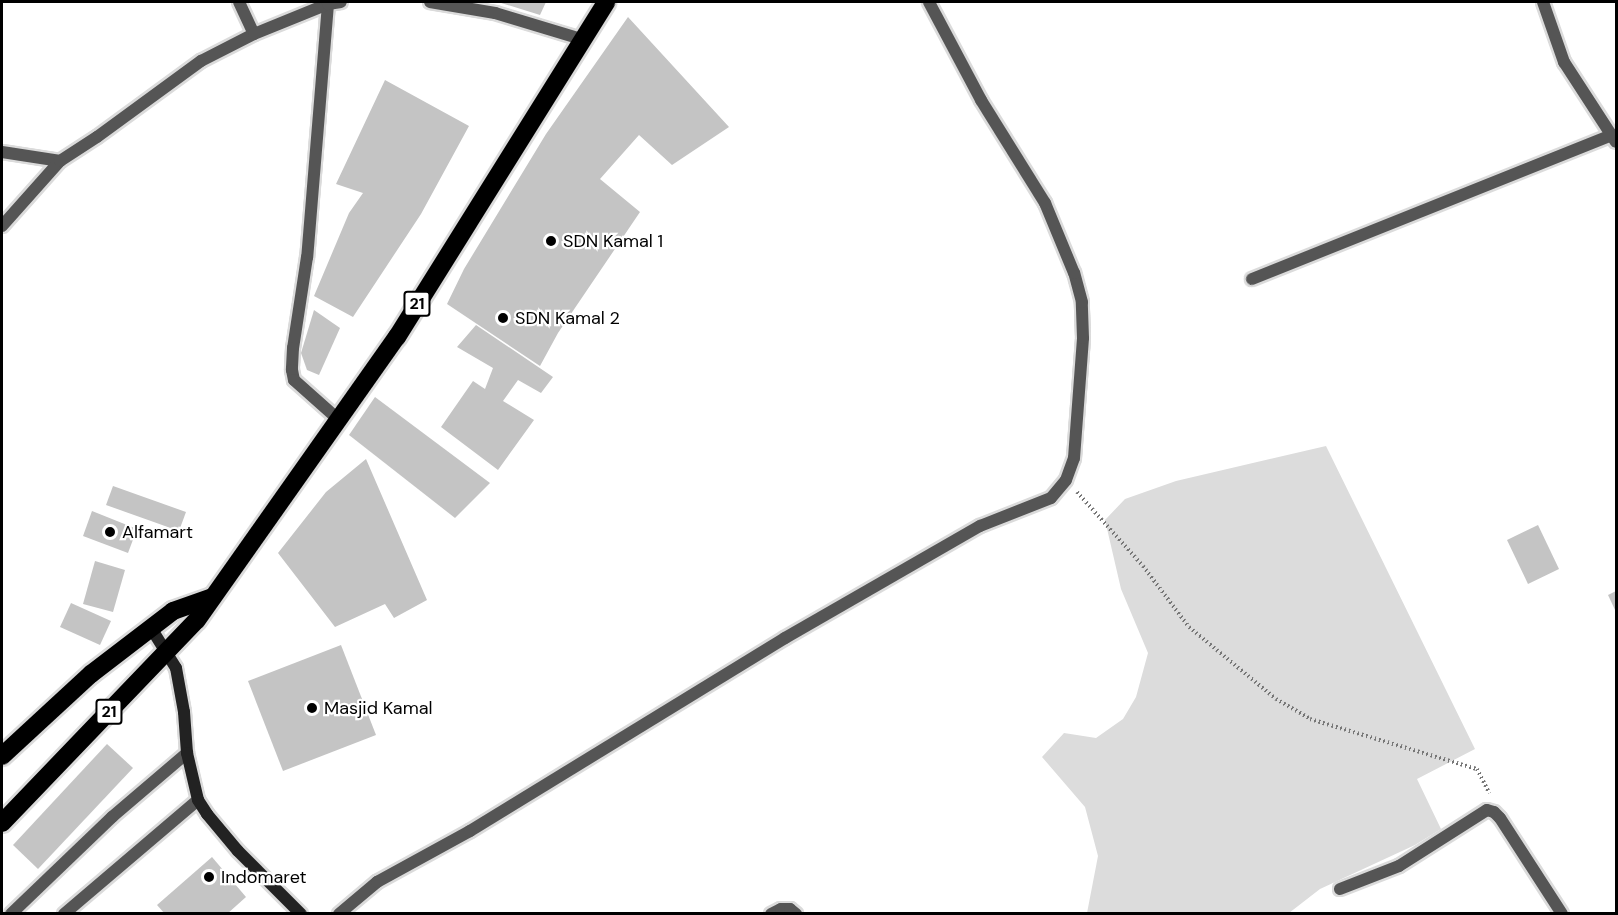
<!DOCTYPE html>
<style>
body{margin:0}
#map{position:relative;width:1618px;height:915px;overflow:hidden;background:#fff;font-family:"DM Sans",sans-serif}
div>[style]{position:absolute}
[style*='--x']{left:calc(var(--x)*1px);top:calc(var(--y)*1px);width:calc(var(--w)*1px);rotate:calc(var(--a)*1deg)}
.green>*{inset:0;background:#dcdcdc}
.building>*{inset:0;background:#c4c4c4}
.path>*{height:4px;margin-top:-2px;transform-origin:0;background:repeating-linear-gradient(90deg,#777 0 1.5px,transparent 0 4.5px)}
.roads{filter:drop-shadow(2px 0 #dbdbdb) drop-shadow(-2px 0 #dbdbdb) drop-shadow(0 2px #dbdbdb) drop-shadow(0 -2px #dbdbdb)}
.lane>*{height:12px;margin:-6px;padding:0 6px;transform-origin:6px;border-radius:6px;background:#555}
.street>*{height:12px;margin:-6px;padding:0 6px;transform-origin:6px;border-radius:6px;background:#555}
.secondary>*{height:12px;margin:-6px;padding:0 6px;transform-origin:6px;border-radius:6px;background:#222}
.highway>*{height:18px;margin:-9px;padding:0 9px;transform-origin:9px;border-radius:9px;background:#000}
.dots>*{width:16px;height:16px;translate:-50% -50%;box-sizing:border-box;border:3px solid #fff;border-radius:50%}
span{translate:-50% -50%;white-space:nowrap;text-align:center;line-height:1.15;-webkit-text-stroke:4.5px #fff;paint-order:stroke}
.shield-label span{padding:2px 4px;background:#fff;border:2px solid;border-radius:4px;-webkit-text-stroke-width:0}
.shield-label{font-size:16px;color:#000;font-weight:700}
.poi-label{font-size:18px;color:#000}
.left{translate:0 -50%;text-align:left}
.frame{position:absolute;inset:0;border:3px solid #000;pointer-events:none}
</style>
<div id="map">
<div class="green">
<i style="clip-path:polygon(1326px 446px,1475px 749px,1417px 779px,1441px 829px,1415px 845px,1320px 889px,1289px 913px,1087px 913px,1098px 856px,1085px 807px,1042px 757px,1064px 733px,1096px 738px,1123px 719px,1136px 697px,1148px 653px,1121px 589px,1105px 520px,1125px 499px,1176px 481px)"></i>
</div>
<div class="building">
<i style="clip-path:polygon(498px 2px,546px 2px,540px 15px)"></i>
<i style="clip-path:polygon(628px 17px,729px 127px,672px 165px,639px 135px,600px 179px,640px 212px,558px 333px,540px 366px,447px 304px,464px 269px,546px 134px)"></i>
<i style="clip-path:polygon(385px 80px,469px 126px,421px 214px,353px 317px,314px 296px,349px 213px,363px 193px,336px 184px)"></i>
<i style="clip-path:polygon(314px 310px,340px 328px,319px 375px,307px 370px,301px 353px)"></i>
<i style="clip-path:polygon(476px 325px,553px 377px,541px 393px,518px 380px,503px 401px,534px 420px,498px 470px,441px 427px,473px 381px,485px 389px,493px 368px,457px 347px)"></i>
<i style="clip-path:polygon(375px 397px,490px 483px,455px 518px,349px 435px)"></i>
<i style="clip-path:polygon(366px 459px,427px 600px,394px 618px,385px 604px,335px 627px,278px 553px,326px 492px)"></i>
<i style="clip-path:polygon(113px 486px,186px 512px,179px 531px,106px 505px)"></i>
<i style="clip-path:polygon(92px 511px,137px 529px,128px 553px,83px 536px)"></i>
<i style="clip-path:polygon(1538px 525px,1559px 569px,1528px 584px,1507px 540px)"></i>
<i style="clip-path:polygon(95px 561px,125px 570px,113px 612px,83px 604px)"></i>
<i style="clip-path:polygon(1616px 591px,1616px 612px,1608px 595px)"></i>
<i style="clip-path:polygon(71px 603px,111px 621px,100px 645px,60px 627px)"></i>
<i style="clip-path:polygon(341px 645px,376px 735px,283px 771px,248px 681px)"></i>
<i style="clip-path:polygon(107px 744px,133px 768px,38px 869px,13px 845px)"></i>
<i style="clip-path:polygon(212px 857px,246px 897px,227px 914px,165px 914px,157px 905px)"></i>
</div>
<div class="path">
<i style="--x:1077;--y:492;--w:99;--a:48.3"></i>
<i style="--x:1143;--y:566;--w:76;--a:53"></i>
<i style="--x:1189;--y:627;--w:113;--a:39.6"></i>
<i style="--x:1276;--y:699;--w:39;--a:30"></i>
<i style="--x:1310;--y:719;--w:174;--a:16.7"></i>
<i style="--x:1477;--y:769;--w:27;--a:63"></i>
</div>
<div class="roads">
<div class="lane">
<i style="--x:2;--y:152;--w:59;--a:8.8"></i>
<i style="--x:2;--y:226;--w:87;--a:-48.3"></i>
<i style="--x:60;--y:161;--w:44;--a:-33"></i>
<i style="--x:11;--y:914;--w:140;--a:-43.8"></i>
<i style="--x:112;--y:817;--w:99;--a:-40.5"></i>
</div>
<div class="street">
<i style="--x:239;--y:2;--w:35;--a:65"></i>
<i style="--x:430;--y:2;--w:66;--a:9.6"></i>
<i style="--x:495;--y:13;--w:90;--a:16.8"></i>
<i style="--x:1543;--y:2;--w:64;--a:70.7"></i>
<i style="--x:1564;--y:62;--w:95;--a:57"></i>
<i style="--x:328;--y:4;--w:254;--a:94.7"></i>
<i style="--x:307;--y:257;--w:92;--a:98.7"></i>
<i style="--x:293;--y:348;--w:22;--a:93"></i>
<i style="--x:292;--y:370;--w:10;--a:79"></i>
<i style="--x:294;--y:380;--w:59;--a:41.6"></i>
<i style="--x:97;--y:137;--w:129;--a:-36.2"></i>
<i style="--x:201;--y:61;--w:59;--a:-27"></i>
<i style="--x:254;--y:34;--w:80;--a:-22.1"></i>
<i style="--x:328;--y:4;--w:13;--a:-9"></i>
<i style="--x:1252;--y:279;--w:388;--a:-21.8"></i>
<i style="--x:1340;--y:889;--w:63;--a:-21.3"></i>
<i style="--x:1399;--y:866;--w:104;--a:-32.5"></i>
<i style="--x:1487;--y:810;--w:7;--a:16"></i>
<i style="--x:1494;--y:812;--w:8;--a:45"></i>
<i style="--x:1500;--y:818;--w:114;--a:57.1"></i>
<i style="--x:64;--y:914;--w:176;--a:-40.4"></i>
<i style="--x:339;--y:914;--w:50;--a:-40.1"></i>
<i style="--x:377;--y:882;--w:106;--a:-28.7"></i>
<i style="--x:470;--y:831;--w:369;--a:-31.5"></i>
<i style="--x:785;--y:638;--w:225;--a:-29.9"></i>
<i style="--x:980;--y:526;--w:76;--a:-21.5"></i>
<i style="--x:1051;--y:498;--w:23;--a:-50"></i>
<i style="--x:1066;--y:480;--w:23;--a:-70"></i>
<i style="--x:1074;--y:458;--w:120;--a:-85.7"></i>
<i style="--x:1083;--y:338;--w:36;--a:-92"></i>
<i style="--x:1082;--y:302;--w:30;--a:-105"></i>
<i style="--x:1074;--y:273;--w:76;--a:-112.5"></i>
<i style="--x:1045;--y:203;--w:121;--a:-121.9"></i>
<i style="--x:981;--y:100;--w:111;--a:-118"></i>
<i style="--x:771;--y:914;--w:11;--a:-27"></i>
<i style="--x:781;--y:909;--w:9;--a:0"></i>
<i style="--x:790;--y:909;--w:8;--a:40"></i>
</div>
<div class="secondary">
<i style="--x:151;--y:628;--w:47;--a:58"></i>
<i style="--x:176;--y:668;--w:45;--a:79.7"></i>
<i style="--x:184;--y:712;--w:41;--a:85.8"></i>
<i style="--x:187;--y:753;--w:48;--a:76.8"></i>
<i style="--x:198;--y:800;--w:17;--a:57"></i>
<i style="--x:207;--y:814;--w:48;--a:50"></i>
<i style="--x:238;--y:851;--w:89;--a:45"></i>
</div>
<div class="highway">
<i style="--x:2;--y:756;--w:121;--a:-42.7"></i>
<i style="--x:91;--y:674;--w:103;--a:-37.5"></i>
<i style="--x:173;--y:611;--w:42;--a:-19.3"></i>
<i style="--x:2;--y:823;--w:281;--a:-46.2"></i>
<i style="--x:197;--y:620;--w:347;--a:-54.8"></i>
<i style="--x:397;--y:337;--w:395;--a:-58"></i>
</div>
</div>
<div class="dots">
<i style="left:551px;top:241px;background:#000"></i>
<i style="left:503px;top:318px;background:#000"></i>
<i style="left:110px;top:532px;background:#000"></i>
<i style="left:312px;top:708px;background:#000"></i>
<i style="left:209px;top:877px;background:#000"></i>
</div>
<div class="shield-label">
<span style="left:417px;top:304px">21</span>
<span style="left:109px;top:712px">21</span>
</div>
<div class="poi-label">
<span class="left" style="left:563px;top:241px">SDN Kamal 1</span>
<span class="left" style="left:515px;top:318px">SDN Kamal 2</span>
<span class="left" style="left:122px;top:532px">Alfamart</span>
<span class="left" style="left:324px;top:708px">Masjid Kamal</span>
<span class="left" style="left:221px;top:877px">Indomaret</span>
</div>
<div class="frame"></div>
</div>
